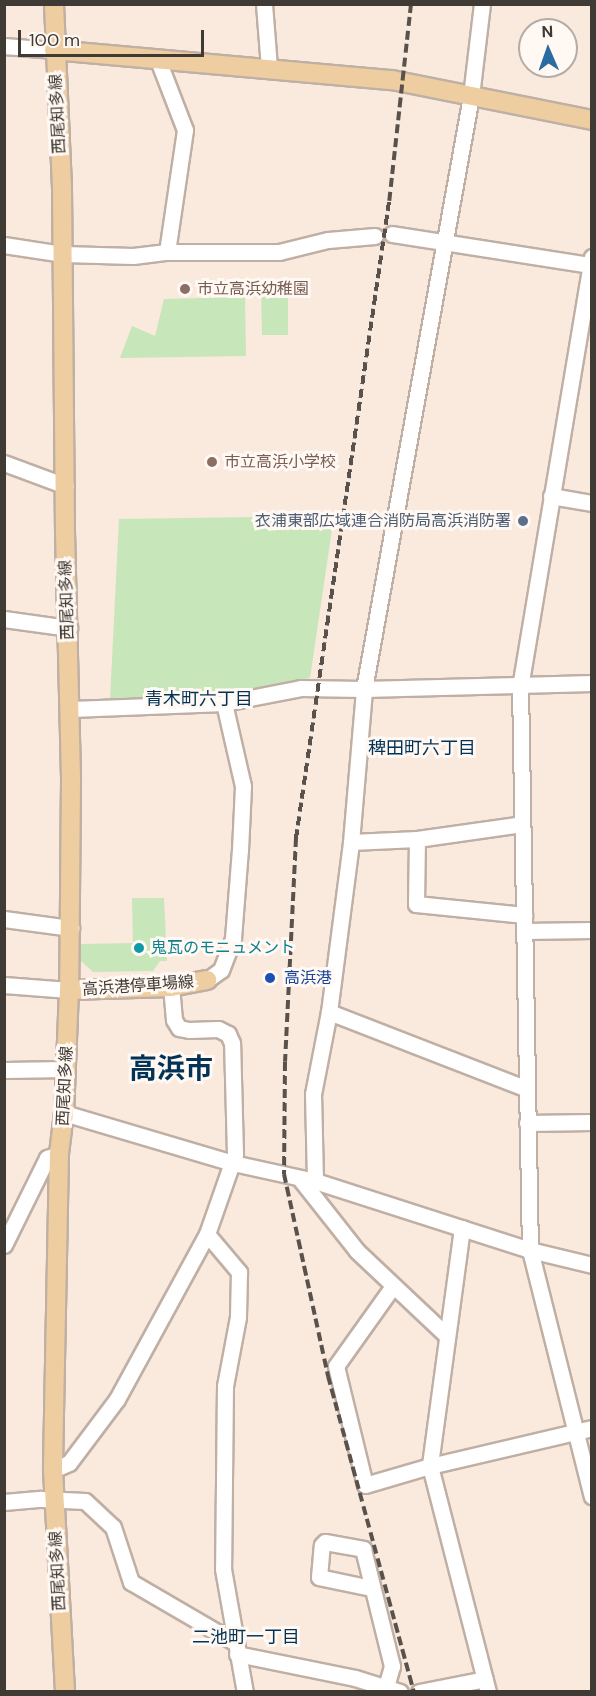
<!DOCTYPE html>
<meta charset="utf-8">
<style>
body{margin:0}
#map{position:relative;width:596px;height:1696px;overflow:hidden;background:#fae9dd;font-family:"DM Sans","Noto Sans JP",sans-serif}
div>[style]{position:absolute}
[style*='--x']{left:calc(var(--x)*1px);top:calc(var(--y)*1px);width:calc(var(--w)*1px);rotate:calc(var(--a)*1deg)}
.green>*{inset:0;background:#c7e6b9}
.roads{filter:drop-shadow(2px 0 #bfafa4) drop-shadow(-2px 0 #bfafa4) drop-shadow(0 2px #bfafa4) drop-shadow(0 -2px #bfafa4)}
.minor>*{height:15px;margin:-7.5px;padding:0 7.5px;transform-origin:7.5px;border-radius:7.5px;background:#fff}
.major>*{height:18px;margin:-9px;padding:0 9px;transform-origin:9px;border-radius:9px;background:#eecda0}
.rail>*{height:4px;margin-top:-2px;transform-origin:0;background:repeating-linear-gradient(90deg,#59524c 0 9px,transparent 0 13.5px)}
.dots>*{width:16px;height:16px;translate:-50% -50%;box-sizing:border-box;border:3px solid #fff8f3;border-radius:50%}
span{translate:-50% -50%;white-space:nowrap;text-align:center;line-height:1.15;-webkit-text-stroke:6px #fff8f3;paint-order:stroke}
.street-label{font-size:16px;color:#403a35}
.education-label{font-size:16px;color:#785e54}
.left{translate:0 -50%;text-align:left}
.service-label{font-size:16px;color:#4e5e75}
.right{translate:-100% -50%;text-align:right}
.culture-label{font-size:16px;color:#0d838f}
.transit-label{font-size:16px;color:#164399}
.neighbourhood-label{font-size:18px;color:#023356}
.town-label{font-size:28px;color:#023356;font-weight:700}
.frame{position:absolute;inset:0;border:6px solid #403a35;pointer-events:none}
.north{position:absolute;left:518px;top:18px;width:60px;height:60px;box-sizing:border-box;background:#fff8f3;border:2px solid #b3aca7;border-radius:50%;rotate:358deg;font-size:16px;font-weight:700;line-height:24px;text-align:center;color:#403a35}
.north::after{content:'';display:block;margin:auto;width:21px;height:27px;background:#2a6ca2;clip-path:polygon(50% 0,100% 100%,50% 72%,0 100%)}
.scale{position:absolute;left:18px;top:30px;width:186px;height:27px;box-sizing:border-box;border:3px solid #403a35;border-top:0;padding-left:8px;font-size:18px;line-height:21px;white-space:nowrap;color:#403a35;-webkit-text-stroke:4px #fff8f3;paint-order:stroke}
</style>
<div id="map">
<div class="green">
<i style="clip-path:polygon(261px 289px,288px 289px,288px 335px,262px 335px)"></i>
<i style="clip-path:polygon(245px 297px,246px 356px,120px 358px,132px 326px,155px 336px,164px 299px)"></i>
<i style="clip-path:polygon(334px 516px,310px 678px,228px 696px,110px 700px,119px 519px)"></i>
<i style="clip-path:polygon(132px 898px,164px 898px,167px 961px,160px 961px,153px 971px,93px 972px,81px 961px,81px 944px,133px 943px)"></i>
</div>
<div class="roads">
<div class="minor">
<i style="--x:264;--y:4;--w:63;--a:85.5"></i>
<i style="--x:4;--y:46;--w:50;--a:4.6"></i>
<i style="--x:158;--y:60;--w:75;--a:68.9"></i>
<i style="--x:185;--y:130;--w:123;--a:98.4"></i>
<i style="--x:392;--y:234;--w:200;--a:8.9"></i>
<i style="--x:4;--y:245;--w:60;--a:8.7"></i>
<i style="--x:63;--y:254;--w:70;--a:1.6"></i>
<i style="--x:133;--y:256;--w:34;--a:-7"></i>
<i style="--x:167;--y:252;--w:112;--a:0"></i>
<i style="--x:279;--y:252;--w:50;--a:-13.8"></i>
<i style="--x:328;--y:240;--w:47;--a:-4.9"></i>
<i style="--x:592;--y:257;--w:434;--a:99.5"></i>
<i style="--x:520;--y:685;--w:565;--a:88.99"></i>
<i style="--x:530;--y:1250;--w:254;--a:75.9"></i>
<i style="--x:4;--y:463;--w:66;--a:20.4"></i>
<i style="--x:551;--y:496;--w:42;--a:9.7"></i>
<i style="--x:4;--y:619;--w:66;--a:7.9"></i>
<i style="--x:71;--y:709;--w:153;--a:-2.2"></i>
<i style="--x:224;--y:703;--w:78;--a:-11"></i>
<i style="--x:301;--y:688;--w:63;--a:0.9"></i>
<i style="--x:364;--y:689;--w:228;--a:-1.5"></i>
<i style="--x:417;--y:839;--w:65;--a:90.9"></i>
<i style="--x:416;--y:904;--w:109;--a:5.8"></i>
<i style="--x:351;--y:842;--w:66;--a:-2.6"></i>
<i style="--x:417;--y:839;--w:106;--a:-8.1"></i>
<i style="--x:4;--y:919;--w:68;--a:7.7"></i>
<i style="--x:524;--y:931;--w:68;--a:-0.8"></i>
<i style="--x:207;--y:980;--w:17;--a:-36"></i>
<i style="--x:221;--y:970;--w:34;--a:-69"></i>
<i style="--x:233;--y:938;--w:88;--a:-85.5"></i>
<i style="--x:240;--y:850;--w:64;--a:-87.3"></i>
<i style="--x:243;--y:786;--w:85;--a:-102.9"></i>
<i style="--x:4;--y:985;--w:65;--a:4.4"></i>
<i style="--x:329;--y:1012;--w:210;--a:21.2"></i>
<i style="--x:4;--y:1070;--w:63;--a:-0.9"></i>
<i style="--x:64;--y:1113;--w:176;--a:16.5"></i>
<i style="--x:233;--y:1163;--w:84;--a:12.4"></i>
<i style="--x:315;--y:1181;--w:226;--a:17.8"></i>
<i style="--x:530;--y:1250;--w:64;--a:13.6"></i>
<i style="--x:527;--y:1123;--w:65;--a:-0.9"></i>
<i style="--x:301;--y:1180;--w:90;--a:51.7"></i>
<i style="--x:357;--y:1251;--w:122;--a:43.3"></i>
<i style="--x:315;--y:1181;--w:87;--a:-91.3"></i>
<i style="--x:313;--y:1094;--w:84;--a:-79"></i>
<i style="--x:329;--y:1012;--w:171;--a:-82.6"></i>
<i style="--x:351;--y:842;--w:154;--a:-85.1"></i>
<i style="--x:364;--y:689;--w:603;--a:-79.77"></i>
<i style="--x:471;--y:96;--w:93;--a:-83.2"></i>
<i style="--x:462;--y:1228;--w:240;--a:97.7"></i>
<i style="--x:430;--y:1466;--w:233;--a:75.6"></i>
<i style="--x:207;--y:1234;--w:50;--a:49.9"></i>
<i style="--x:239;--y:1272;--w:45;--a:91.3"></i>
<i style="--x:238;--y:1317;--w:70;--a:100.7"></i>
<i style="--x:225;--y:1386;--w:183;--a:90.6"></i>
<i style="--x:223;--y:1569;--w:125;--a:79.9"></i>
<i style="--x:4;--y:1245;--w:97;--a:-63.7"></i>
<i style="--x:47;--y:1158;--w:13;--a:-18"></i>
<i style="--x:393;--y:1286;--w:98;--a:125.5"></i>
<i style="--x:336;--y:1366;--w:122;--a:76.3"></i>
<i style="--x:365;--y:1485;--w:68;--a:-16.3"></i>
<i style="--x:430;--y:1466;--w:166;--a:-13.2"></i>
<i style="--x:53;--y:1470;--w:17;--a:-24"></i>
<i style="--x:69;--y:1463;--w:80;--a:-53.1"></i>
<i style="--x:117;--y:1399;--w:188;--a:-61.4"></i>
<i style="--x:207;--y:1234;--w:85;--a:-70.7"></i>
<i style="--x:235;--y:1154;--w:111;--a:-91.5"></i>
<i style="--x:232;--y:1043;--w:10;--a:-114"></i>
<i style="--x:228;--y:1034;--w:11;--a:-153"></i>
<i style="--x:218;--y:1029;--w:29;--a:178"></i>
<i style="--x:189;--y:1030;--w:10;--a:-169"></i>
<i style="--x:179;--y:1028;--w:9;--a:-122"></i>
<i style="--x:174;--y:1020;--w:33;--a:-95"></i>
<i style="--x:4;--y:1502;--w:37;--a:-5"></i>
<i style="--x:41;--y:1499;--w:44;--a:2.6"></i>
<i style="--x:85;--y:1501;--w:38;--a:43"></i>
<i style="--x:113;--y:1527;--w:58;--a:71.9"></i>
<i style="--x:131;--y:1582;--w:119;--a:30.2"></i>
<i style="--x:371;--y:1588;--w:53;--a:-168.1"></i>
<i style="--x:319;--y:1577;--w:32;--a:-85"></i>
<i style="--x:322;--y:1545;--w:4;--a:-45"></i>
<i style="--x:325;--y:1542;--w:39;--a:10"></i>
<i style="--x:363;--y:1549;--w:121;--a:76.1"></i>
<i style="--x:392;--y:1666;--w:22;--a:106"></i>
<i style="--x:237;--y:1654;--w:120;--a:11.5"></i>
<i style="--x:355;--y:1678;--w:47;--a:17.3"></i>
<i style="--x:419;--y:1692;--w:67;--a:-11.1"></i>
</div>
<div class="major">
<i style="--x:54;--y:4;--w:184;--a:87.5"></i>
<i style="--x:62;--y:188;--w:344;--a:89.5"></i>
<i style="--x:65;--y:532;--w:249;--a:88.6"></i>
<i style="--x:71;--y:781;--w:209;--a:90.5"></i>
<i style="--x:69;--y:990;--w:123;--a:92.3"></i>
<i style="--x:64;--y:1113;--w:41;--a:97"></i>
<i style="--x:59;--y:1154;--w:316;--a:91.1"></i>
<i style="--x:53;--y:1470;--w:222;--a:86.9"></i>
<i style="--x:54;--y:50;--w:339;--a:5.1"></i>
<i style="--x:392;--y:80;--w:204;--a:11.3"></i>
<i style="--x:69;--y:990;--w:102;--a:-1.7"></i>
<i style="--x:171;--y:987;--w:37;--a:-11"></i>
</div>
</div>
<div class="rail">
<i style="--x:411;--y:4;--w:199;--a:96.3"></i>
<i style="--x:389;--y:202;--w:643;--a:98.32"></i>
<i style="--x:296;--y:838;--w:224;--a:92.8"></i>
<i style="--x:285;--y:1062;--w:112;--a:90.5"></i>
<i style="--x:284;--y:1174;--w:207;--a:77.7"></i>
<i style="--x:328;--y:1376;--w:327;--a:74.8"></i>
</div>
<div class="dots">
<i style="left:185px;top:289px;background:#8d6e63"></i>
<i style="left:212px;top:462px;background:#8d6e63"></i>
<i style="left:523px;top:521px;background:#5c6f8a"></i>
<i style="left:139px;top:948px;background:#0f9aa8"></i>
<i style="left:270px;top:978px;background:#1a4fb4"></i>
</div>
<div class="street-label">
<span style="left:58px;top:114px;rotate:-93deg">西尾知多線</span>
<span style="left:67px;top:600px;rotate:-92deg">西尾知多線</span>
<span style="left:138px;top:986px;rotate:-4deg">高浜港停車場線</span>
<span style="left:65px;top:1086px;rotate:-87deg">西尾知多線</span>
<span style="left:58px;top:1571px;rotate:-93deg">西尾知多線</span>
</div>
<div class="education-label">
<span class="left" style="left:197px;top:289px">市立高浜幼稚園</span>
<span class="left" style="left:224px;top:462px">市立高浜小学校</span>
</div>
<div class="service-label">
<span class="right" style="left:511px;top:521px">衣浦東部広域連合消防局高浜消防署</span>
</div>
<div class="culture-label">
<span class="left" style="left:151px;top:948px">鬼瓦のモニュメント</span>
</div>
<div class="transit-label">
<span class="left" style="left:284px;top:978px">高浜港</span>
</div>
<div class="neighbourhood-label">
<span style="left:199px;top:699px">青木町六丁目</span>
<span style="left:422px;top:748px">稗田町六丁目</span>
<span style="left:246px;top:1637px">二池町一丁目</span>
</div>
<div class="town-label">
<span style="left:171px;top:1069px">高浜市</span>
</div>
<div class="frame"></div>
<div class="north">N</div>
<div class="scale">100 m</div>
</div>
